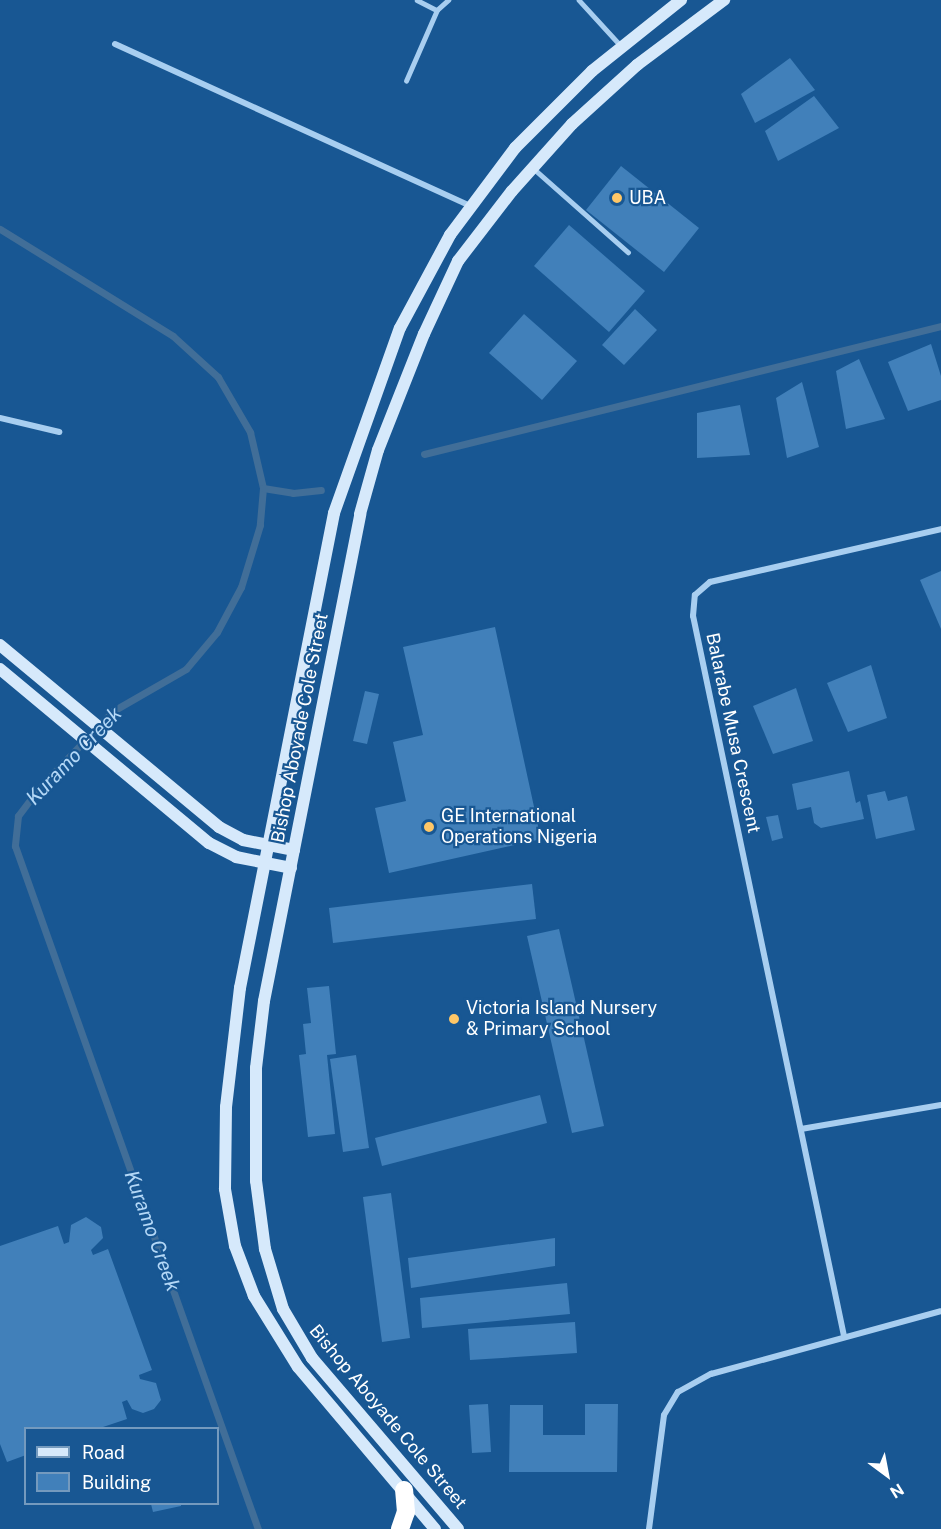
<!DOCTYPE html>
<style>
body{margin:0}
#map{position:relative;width:941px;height:1529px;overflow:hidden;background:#185793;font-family:"Public Sans",sans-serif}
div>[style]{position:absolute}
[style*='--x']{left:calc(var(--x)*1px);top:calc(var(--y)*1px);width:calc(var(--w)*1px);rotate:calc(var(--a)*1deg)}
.stream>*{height:7px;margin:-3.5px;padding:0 3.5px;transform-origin:3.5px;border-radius:3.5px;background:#416e98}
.building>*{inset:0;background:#4180ba}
.lane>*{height:4.5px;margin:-2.25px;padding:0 2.25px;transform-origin:2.25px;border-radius:2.25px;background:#a8cef0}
.street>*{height:6px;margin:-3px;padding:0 3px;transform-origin:3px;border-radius:3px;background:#a8cef0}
.secondary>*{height:12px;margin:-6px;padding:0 6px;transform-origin:6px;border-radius:6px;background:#d6e9fb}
.highway>*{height:18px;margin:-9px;padding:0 9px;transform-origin:9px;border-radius:9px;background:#fff}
.dots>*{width:16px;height:16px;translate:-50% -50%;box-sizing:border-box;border:3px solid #185793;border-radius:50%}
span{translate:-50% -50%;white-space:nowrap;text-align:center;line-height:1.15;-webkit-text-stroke:4.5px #185793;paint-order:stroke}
.poi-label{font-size:18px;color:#fff}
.left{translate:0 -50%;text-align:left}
.street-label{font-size:18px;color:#fff}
.water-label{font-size:20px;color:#b4d8f7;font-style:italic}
.legend{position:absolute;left:24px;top:1427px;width:195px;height:78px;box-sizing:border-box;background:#185793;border:2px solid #749abe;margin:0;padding:8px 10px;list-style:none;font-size:18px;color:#fff}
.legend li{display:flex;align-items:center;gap:12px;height:30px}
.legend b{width:30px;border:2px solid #749abe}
.north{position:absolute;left:857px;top:1445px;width:60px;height:60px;-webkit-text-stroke:4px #185793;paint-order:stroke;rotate:148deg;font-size:16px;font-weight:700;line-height:24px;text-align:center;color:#fff}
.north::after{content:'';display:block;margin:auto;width:21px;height:27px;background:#fff;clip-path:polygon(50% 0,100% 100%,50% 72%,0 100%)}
</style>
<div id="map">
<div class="stream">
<i style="--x:0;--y:229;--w:203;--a:31.7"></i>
<i style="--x:173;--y:336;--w:61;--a:42.3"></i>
<i style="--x:218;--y:377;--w:64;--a:59.8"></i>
<i style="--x:250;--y:432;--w:57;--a:76.9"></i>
<i style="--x:263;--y:488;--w:37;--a:95"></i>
<i style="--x:260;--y:525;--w:65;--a:107"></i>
<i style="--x:241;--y:587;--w:51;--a:118.1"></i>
<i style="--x:217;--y:632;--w:48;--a:130"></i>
<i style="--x:186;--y:669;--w:84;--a:150.1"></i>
<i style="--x:113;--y:711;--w:107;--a:133.9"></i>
<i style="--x:39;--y:788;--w:35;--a:127"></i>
<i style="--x:18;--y:816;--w:30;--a:96"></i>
<i style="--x:15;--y:846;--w:725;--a:70.42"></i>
<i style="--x:424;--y:454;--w:533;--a:-13.91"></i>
<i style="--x:263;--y:488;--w:30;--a:9"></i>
<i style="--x:293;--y:493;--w:28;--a:-6"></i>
</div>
<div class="building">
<i style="clip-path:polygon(790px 58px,815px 90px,755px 123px,741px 94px)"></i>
<i style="clip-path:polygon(814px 96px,839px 128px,778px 161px,765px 131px)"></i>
<i style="clip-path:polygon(621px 166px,699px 228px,664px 272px,586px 210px)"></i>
<i style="clip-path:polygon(569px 225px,645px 291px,609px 332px,534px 266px)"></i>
<i style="clip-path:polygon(635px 309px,657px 330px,624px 365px,602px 345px)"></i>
<i style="clip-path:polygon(524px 314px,577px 361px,542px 400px,489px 353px)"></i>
<i style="clip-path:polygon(931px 344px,941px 376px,941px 400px,908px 411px,888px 362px)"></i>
<i style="clip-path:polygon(859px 359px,885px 419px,846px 429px,836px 371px)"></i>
<i style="clip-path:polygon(802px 382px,819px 447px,787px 458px,776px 398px)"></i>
<i style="clip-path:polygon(740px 405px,750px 455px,697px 458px,697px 413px)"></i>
<i style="clip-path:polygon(941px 571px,941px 629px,920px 580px)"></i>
<i style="clip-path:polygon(495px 627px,541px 839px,389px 873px,375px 808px,406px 801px,393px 742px,423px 735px,403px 647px)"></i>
<i style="clip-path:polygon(871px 665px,887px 718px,848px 732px,827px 683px)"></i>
<i style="clip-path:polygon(796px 688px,813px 741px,773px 754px,753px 706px)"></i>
<i style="clip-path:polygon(365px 691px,379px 694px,367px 744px,353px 741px)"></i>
<i style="clip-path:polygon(849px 771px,856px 803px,860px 801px,864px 819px,821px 828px,814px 823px,811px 807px,797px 810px,792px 784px)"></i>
<i style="clip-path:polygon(885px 791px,888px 801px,907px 796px,915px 830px,876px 839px,867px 795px)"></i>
<i style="clip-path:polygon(778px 815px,783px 838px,772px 841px,766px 817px)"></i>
<i style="clip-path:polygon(532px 884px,536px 919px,333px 943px,329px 908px)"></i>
<i style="clip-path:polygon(559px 929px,604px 1126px,572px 1133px,527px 936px)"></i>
<i style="clip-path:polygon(329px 986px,336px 1054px,327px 1055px,335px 1134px,308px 1137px,299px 1055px,306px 1054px,303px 1024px,311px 1023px,307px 988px)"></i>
<i style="clip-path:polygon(356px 1055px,369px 1148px,343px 1152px,330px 1059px)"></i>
<i style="clip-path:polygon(540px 1095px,547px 1123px,382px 1166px,375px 1138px)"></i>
<i style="clip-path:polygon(391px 1193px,410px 1338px,382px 1342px,363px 1197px)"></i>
<i style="clip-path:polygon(86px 1217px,101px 1227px,103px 1238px,91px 1250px,93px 1255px,108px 1249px,152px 1370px,139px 1375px,140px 1379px,156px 1383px,161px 1400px,154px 1409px,143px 1413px,132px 1409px,127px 1400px,122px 1402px,127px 1419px,100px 1428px,26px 1428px,26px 1455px,7px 1462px,0 1444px,0 1246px,58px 1226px,64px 1244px,69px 1242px,71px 1225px)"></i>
<i style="clip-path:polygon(555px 1238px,555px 1266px,411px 1288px,408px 1258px)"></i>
<i style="clip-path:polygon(567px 1283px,570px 1314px,422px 1328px,420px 1298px)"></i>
<i style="clip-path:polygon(575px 1322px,577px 1353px,470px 1360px,468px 1329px)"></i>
<i style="clip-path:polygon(488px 1404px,491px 1452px,472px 1453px,469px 1405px)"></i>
<i style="clip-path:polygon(585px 1404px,618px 1404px,617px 1472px,509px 1472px,510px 1405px,543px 1405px,543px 1435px,585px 1435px)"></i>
<i style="clip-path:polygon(151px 1504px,181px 1504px,181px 1506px,153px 1512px)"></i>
</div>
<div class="lane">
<i style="--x:417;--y:0;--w:22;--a:27"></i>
<i style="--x:579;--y:0;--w:64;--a:47.5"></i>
<i style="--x:406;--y:81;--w:77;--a:-66.4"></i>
<i style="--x:437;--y:10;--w:15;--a:-42"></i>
<i style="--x:533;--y:168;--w:127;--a:41.5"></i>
</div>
<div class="street">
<i style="--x:115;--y:44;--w:391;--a:24.5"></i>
<i style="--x:0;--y:418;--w:61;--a:13.3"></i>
<i style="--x:801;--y:1129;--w:142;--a:-9.7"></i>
<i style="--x:844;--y:1336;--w:736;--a:-101.84"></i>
<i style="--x:693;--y:616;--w:21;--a:-85"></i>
<i style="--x:695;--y:595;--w:20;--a:-41"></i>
<i style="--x:710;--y:582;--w:237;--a:-12.9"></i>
<i style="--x:649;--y:1529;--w:115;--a:-82.5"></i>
<i style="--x:664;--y:1415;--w:27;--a:-59"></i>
<i style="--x:678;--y:1392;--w:38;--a:-29"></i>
<i style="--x:711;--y:1374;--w:238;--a:-15.3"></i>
</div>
<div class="secondary">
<i style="--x:0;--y:645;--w:285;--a:39.7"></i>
<i style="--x:219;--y:827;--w:27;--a:28"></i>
<i style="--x:243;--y:840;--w:52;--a:11.1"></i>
<i style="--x:0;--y:669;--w:272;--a:39.8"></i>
<i style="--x:209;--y:843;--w:30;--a:27"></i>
<i style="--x:236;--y:857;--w:56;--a:11.3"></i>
<i style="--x:435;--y:1529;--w:212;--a:-130.2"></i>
<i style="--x:298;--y:1367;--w:84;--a:-121.8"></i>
<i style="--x:254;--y:1296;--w:53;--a:-110.8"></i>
<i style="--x:235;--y:1246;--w:58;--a:-100"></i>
<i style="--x:225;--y:1189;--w:82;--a:-89.3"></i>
<i style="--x:226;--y:1107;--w:120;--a:-83.3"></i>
<i style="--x:240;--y:988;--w:484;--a:-78.8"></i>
<i style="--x:334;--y:513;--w:196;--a:-70.4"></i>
<i style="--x:400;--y:328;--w:106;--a:-61.7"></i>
<i style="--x:450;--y:235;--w:109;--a:-53.2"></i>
<i style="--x:515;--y:148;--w:109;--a:-45"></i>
<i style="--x:592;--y:71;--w:114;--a:-38.6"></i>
<i style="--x:458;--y:1529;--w:225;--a:-130.5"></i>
<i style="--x:312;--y:1358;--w:57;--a:-120.6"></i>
<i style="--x:283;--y:1309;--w:63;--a:-106.7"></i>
<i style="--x:265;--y:1249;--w:69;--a:-97.5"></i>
<i style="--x:256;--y:1181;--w:113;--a:-90"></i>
<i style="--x:256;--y:1068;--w:67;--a:-83.2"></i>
<i style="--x:264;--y:1001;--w:496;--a:-78.8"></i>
<i style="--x:360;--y:514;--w:66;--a:-74.3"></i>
<i style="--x:378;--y:450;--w:125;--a:-68.4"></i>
<i style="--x:424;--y:334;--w:81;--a:-65"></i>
<i style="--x:458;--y:261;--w:88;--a:-52.4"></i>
<i style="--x:512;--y:191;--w:90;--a:-48.2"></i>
<i style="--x:572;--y:124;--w:88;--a:-42.2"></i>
<i style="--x:637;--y:65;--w:109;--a:-36.8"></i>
</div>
<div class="highway">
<i style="--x:400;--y:1529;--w:18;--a:-71"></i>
<i style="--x:406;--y:1512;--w:22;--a:-95"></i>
</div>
<div class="dots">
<i style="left:617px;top:198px;background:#ffc767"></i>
<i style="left:429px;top:827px;background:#ffc767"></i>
<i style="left:454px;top:1019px;background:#ffc767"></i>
</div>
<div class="poi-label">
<span class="left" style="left:629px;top:198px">UBA</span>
<span class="left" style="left:441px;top:827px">GE International<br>Operations Nigeria</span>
<span class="left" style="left:466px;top:1019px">Victoria Island Nursery<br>&amp; Primary School</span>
</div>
<div class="street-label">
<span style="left:300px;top:728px;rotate:-79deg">Bishop Aboyade Cole Street</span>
<span style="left:733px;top:733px;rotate:78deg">Balarabe Musa Crescent</span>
<span style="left:388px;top:1417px;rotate:50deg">Bishop Aboyade Cole Street</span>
</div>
<div class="water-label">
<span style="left:74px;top:756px;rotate:-46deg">Kuramo Creek</span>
<span style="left:152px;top:1231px;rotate:70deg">Kuramo Creek</span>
</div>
<ul class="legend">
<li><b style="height:8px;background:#d6e9fb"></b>Road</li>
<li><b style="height:16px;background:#4180ba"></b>Building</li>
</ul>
<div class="north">N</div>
</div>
